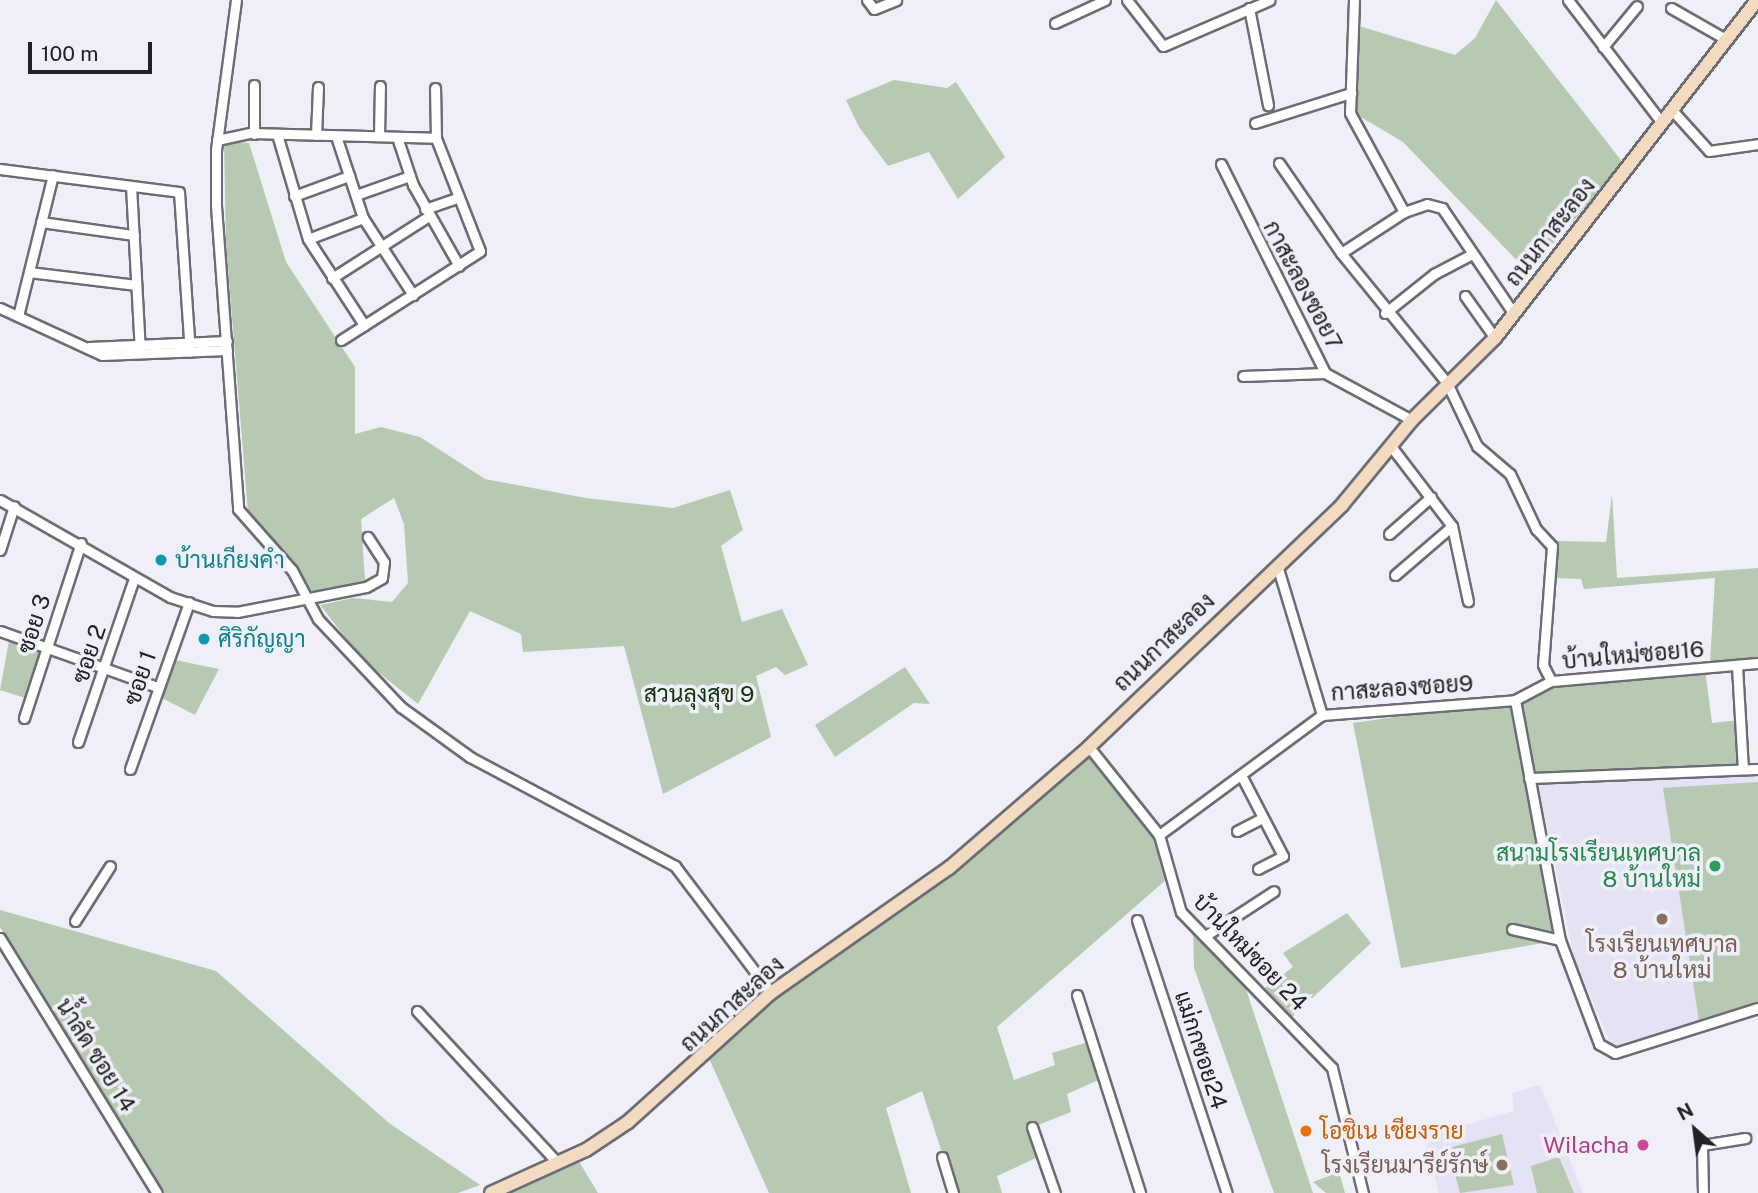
<!DOCTYPE html>
<meta charset="utf-8">
<style>
body{margin:0}
#map{position:relative;width:1758px;height:1193px;overflow:hidden;background:#efeff8;font-family:"Public Sans",Sarabun,sans-serif}
div>[style]{position:absolute}
[style*='--x']{left:calc(var(--x)*1px);top:calc(var(--y)*1px);width:calc(var(--w)*1px);rotate:calc(var(--a)*1deg)}
.built>*{inset:0;background:#e4e2f3}
.green>*{inset:0;background:#b7c9b2}
.roads{filter:drop-shadow(2px 0 #6d6c75) drop-shadow(-2px 0 #6d6c75) drop-shadow(0 2px #6d6c75) drop-shadow(0 -2px #6d6c75)}
.street>*{height:9px;margin:-4.5px;padding:0 4.5px;transform-origin:4.5px;border-radius:4.5px;background:#fff}
.secondary>*{height:12px;margin:-6px;padding:0 6px;transform-origin:6px;border-radius:6px;background:#f3dbc1}
.dots>*{width:19px;height:19px;translate:-50% -50%;box-sizing:border-box;border:4px solid #efeff8;border-radius:50%}
span{translate:-50% -50%;white-space:nowrap;text-align:center;line-height:1.15;-webkit-text-stroke:7px #efeff8;paint-order:stroke}
.street-label{font-size:23px;color:#222125}
.culture-label{font-size:23px;color:#0d838f}
.left{translate:0 -50%;text-align:left}
.park-label{font-size:23px;color:#15310c}
.leisure-label{font-size:23px;color:#27864d}
.right{translate:-100% -50%;text-align:right}
.education-label{font-size:23px;color:#785e54}
.food-label{font-size:23px;color:#c56008}
.hotel-label{font-size:23px;color:#b23c85}
.north{position:absolute;left:1660px;top:1095px;width:70px;height:70px;-webkit-text-stroke:5px #efeff8;paint-order:stroke;rotate:332deg;font-size:19px;font-weight:700;line-height:28px;text-align:center;color:#222125}
.north::after{content:'';display:block;margin:auto;width:24px;height:32px;background:#222125;clip-path:polygon(50% 0,100% 100%,50% 72%,0 100%)}
.scale{position:absolute;left:28px;top:42px;width:124px;height:32px;box-sizing:border-box;border:4px solid #222125;border-top:0;padding-left:9px;font-size:21px;line-height:24px;white-space:nowrap;color:#222125;-webkit-text-stroke:5px #efeff8;paint-order:stroke}
</style>
<div id="map">
<div class="built">
<i style="clip-path:polygon(1758px 773px,1758px 1008px,1615px 1053px,1574px 958px,1538px 782px)"></i>
<i style="clip-path:polygon(1540px 1085px,1583px 1193px,1439px 1193px,1424px 1137px,1514px 1111px,1512px 1093px)"></i>
</div>
<div class="green">
<i style="clip-path:polygon(1496px 0,1624px 164px,1528px 272px,1403px 142px,1354px 113px,1359px 26px,1455px 55px,1475px 38px)"></i>
<i style="clip-path:polygon(894px 80px,947px 88px,956px 82px,1005px 157px,958px 199px,929px 152px,888px 166px,859px 127px,846px 100px)"></i>
<i style="clip-path:polygon(224px 141px,249px 143px,286px 262px,355px 367px,355px 434px,381px 427px,420px 437px,485px 479px,586px 498px,673px 508px,730px 490px,743px 530px,721px 546px,742px 622px,782px 609px,808px 665px,785px 675px,776px 667px,756px 676px,771px 737px,663px 794px,624px 646px,523px 652px,521px 634px,470px 611px,418px 704px,363px 660px,320px 605px,353px 598px,392px 602px,408px 583px,404px 524px,394px 498px,361px 519px,365px 581px,311px 593px,248px 513px,226px 243px)"></i>
<i style="clip-path:polygon(1612px 494px,1617px 578px,1758px 568px,1758px 658px,1710px 663px,1715px 578px,1584px 589px,1581px 579px,1556px 578px,1558px 541px,1606px 542px)"></i>
<i style="clip-path:polygon(9px 641px,40px 650px,25px 698px,0 690px)"></i>
<i style="clip-path:polygon(170px 659px,219px 669px,195px 715px,158px 696px)"></i>
<i style="clip-path:polygon(905px 667px,930px 704px,914px 703px,835px 757px,815px 725px)"></i>
<i style="clip-path:polygon(1705px 669px,1712px 723px,1740px 720px,1743px 769px,1530px 778px,1560px 940px,1401px 968px,1353px 723px,1515px 700px,1551px 681px)"></i>
<i style="clip-path:polygon(1089px 747px,1159px 835px,1167px 879px,997px 1027px,1014px 1080px,1055px 1065px,1052px 1053px,1088px 1042px,1103px 1078px,1067px 1094px,1071px 1112px,1033px 1127px,1042px 1155px,997px 1176px,1002px 1193px,955px 1193px,922px 1091px,886px 1108px,911px 1193px,769px 1193px,708px 1056px,771px 993px,881px 916px)"></i>
<i style="clip-path:polygon(1758px 782px,1758px 1003px,1699px 1021px,1663px 788px)"></i>
<i style="clip-path:polygon(0 910px,216px 971px,389px 1123px,480px 1185px,458px 1193px,164px 1193px,0 927px)"></i>
<i style="clip-path:polygon(1347px 913px,1371px 943px,1291px 1018px,1265px 988px,1293px 967px,1283px 953px)"></i>
<i style="clip-path:polygon(1193px 924px,1240px 971px,1313px 1193px,1274px 1193px,1194px 968px)"></i>
<i style="clip-path:polygon(1502px 1134px,1514px 1185px,1460px 1193px,1448px 1148px)"></i>
<i style="clip-path:polygon(575px 1155px,598px 1193px,491px 1193px)"></i>
<i style="clip-path:polygon(1559px 1157px,1574px 1193px,1537px 1193px,1531px 1166px)"></i>
<i style="clip-path:polygon(1339px 1172px,1345px 1193px,1326px 1193px,1313px 1182px)"></i>
</div>
<div class="roads">
<div class="street">
<i style="--x:236;--y:0;--w:151;--a:97.6"></i>
<i style="--x:216;--y:150;--w:56;--a:90"></i>
<i style="--x:216;--y:206;--w:304;--a:85.8"></i>
<i style="--x:238;--y:509;--w:81;--a:48.5"></i>
<i style="--x:292;--y:570;--w:55;--a:62"></i>
<i style="--x:318;--y:619;--w:121;--a:46.7"></i>
<i style="--x:401;--y:707;--w:85;--a:35.9"></i>
<i style="--x:470;--y:757;--w:232;--a:28"></i>
<i style="--x:675;--y:866;--w:159;--a:52.9"></i>
<i style="--x:867;--y:0;--w:11;--a:52"></i>
<i style="--x:874;--y:9;--w:24;--a:-22"></i>
<i style="--x:1127;--y:0;--w:58;--a:52"></i>
<i style="--x:1163;--y:46;--w:116;--a:-23.3"></i>
<i style="--x:1354;--y:0;--w:113;--a:92"></i>
<i style="--x:1350;--y:113;--w:113;--a:61.4"></i>
<i style="--x:1404;--y:212;--w:75;--a:146.9"></i>
<i style="--x:1341;--y:253;--w:168;--a:50.8"></i>
<i style="--x:1447;--y:383;--w:70;--a:64.5"></i>
<i style="--x:1477;--y:446;--w:43;--a:40.3"></i>
<i style="--x:1510;--y:474;--w:61;--a:64.7"></i>
<i style="--x:1536;--y:529;--w:23;--a:47"></i>
<i style="--x:1552;--y:546;--w:119;--a:94.3"></i>
<i style="--x:1543;--y:665;--w:18;--a:63"></i>
<i style="--x:1551;--y:681;--w:208;--a:-5"></i>
<i style="--x:1568;--y:0;--w:155;--a:52.6"></i>
<i style="--x:1249;--y:8;--w:99;--a:78.9"></i>
<i style="--x:1671;--y:8;--w:64;--a:29.7"></i>
<i style="--x:1055;--y:23;--w:55;--a:-24.7"></i>
<i style="--x:1603;--y:47;--w:53;--a:-50.3"></i>
<i style="--x:254;--y:85;--w:49;--a:90"></i>
<i style="--x:1672;--y:110;--w:55;--a:47.9"></i>
<i style="--x:1709;--y:151;--w:49;--a:-8.1"></i>
<i style="--x:1255;--y:123;--w:101;--a:-17.4"></i>
<i style="--x:277;--y:134;--w:109;--a:73.6"></i>
<i style="--x:308;--y:239;--w:103;--a:56.9"></i>
<i style="--x:316;--y:135;--w:48;--a:-87.6"></i>
<i style="--x:336;--y:136;--w:86;--a:71.8"></i>
<i style="--x:363;--y:218;--w:92;--a:57"></i>
<i style="--x:379;--y:136;--w:50;--a:-88.9"></i>
<i style="--x:397;--y:137;--w:51;--a:71.6"></i>
<i style="--x:413;--y:185;--w:93;--a:60.4"></i>
<i style="--x:217;--y:140;--w:35;--a:-12"></i>
<i style="--x:251;--y:133;--w:185;--a:1.5"></i>
<i style="--x:1279;--y:163;--w:109;--a:55.4"></i>
<i style="--x:1221;--y:164;--w:233;--a:63.5"></i>
<i style="--x:1325;--y:373;--w:99;--a:28.4"></i>
<i style="--x:0;--y:169;--w:180;--a:7.3"></i>
<i style="--x:179;--y:192;--w:160;--a:86.1"></i>
<i style="--x:131;--y:186;--w:167;--a:86.9"></i>
<i style="--x:356;--y:195;--w:57;--a:-19.4"></i>
<i style="--x:294;--y:196;--w:59;--a:-20"></i>
<i style="--x:425;--y:209;--w:36;--a:-19"></i>
<i style="--x:1404;--y:212;--w:24;--a:-19"></i>
<i style="--x:1427;--y:204;--w:16;--a:15"></i>
<i style="--x:1442;--y:208;--w:128;--a:55.8"></i>
<i style="--x:41;--y:222;--w:94;--a:8"></i>
<i style="--x:308;--y:239;--w:59;--a:-20.9"></i>
<i style="--x:29;--y:272;--w:108;--a:6.9"></i>
<i style="--x:332;--y:278;--w:115;--a:-32.6"></i>
<i style="--x:1465;--y:296;--w:52;--a:54.5"></i>
<i style="--x:0;--y:308;--w:112;--a:24.7"></i>
<i style="--x:102;--y:355;--w:125;--a:-2.3"></i>
<i style="--x:1385;--y:313;--w:63;--a:-38.5"></i>
<i style="--x:1434;--y:274;--w:43;--a:-27.8"></i>
<i style="--x:18;--y:316;--w:145;--a:-76.1"></i>
<i style="--x:341;--y:340;--w:165;--a:-32.6"></i>
<i style="--x:480;--y:251;--w:121;--a:-111.3"></i>
<i style="--x:436;--y:138;--w:50;--a:-91.1"></i>
<i style="--x:89;--y:347;--w:138;--a:-2.5"></i>
<i style="--x:1243;--y:376;--w:82;--a:-2.1"></i>
<i style="--x:1390;--y:445;--w:102;--a:52.6"></i>
<i style="--x:1452;--y:526;--w:77;--a:78"></i>
<i style="--x:0;--y:500;--w:196;--a:29.7"></i>
<i style="--x:170;--y:597;--w:45;--a:18"></i>
<i style="--x:213;--y:611;--w:24;--a:2"></i>
<i style="--x:237;--y:612;--w:131;--a:-11"></i>
<i style="--x:366;--y:587;--w:18;--a:-29"></i>
<i style="--x:382;--y:578;--w:16;--a:-83"></i>
<i style="--x:384;--y:562;--w:30;--a:-123"></i>
<i style="--x:1389;--y:534;--w:56;--a:-41.4"></i>
<i style="--x:0;--y:550;--w:46;--a:-72.3"></i>
<i style="--x:1277;--y:565;--w:157;--a:73.3"></i>
<i style="--x:1322;--y:715;--w:194;--a:-4.4"></i>
<i style="--x:1515;--y:700;--w:41;--a:-27.8"></i>
<i style="--x:1395;--y:575;--w:75;--a:-40.7"></i>
<i style="--x:0;--y:631;--w:167;--a:19.6"></i>
<i style="--x:1737;--y:666;--w:103;--a:86.7"></i>
<i style="--x:1515;--y:700;--w:244;--a:79.4"></i>
<i style="--x:1560;--y:940;--w:111;--a:69.4"></i>
<i style="--x:1599;--y:1044;--w:18;--a:29"></i>
<i style="--x:1615;--y:1053;--w:150;--a:-17.5"></i>
<i style="--x:24;--y:718;--w:184;--a:-72"></i>
<i style="--x:78;--y:742;--w:173;--a:-71.1"></i>
<i style="--x:1089;--y:747;--w:112;--a:51.5"></i>
<i style="--x:1159;--y:835;--w:80;--a:74.1"></i>
<i style="--x:1181;--y:912;--w:217;--a:45.9"></i>
<i style="--x:1332;--y:1068;--w:129;--a:76.1"></i>
<i style="--x:130;--y:769;--w:177;--a:-70.5"></i>
<i style="--x:1241;--y:775;--w:91;--a:62.6"></i>
<i style="--x:1283;--y:856;--w:28;--a:153"></i>
<i style="--x:1529;--y:778;--w:229;--a:-2.3"></i>
<i style="--x:1237;--y:831;--w:29;--a:-27"></i>
<i style="--x:1159;--y:835;--w:202;--a:-36.4"></i>
<i style="--x:1137;--y:920;--w:287;--a:71.8"></i>
<i style="--x:75;--y:921;--w:65;--a:-57.5"></i>
<i style="--x:1512;--y:929;--w:49;--a:12.9"></i>
<i style="--x:1205;--y:936;--w:82;--a:-33.1"></i>
<i style="--x:0;--y:938;--w:299;--a:58.4"></i>
<i style="--x:1077;--y:995;--w:208;--a:72.3"></i>
<i style="--x:417;--y:1011;--w:207;--a:47.2"></i>
<i style="--x:1032;--y:1127;--w:70;--a:70.8"></i>
<i style="--x:942;--y:1157;--w:38;--a:73"></i>
<i style="--x:1703;--y:1193;--w:48;--a:-91.2"></i>
<i style="--x:1702;--y:1145;--w:44;--a:-9.2"></i>
</div>
<div class="secondary">
<i style="--x:491;--y:1193;--w:104;--a:-24.4"></i>
<i style="--x:586;--y:1150;--w:50;--a:-33.7"></i>
<i style="--x:628;--y:1122;--w:193;--a:-42.1"></i>
<i style="--x:771;--y:993;--w:218;--a:-35.1"></i>
<i style="--x:949;--y:868;--w:185;--a:-40.8"></i>
<i style="--x:1089;--y:747;--w:350;--a:-43.7"></i>
<i style="--x:1342;--y:505;--w:110;--a:-50.5"></i>
<i style="--x:1412;--y:420;--w:117;--a:-44.7"></i>
<i style="--x:1495;--y:338;--w:428;--a:-52.2"></i>
</div>
</div>
<div class="dots">
<i style="left:161px;top:560px;background:#0f9aa8"></i>
<i style="left:204px;top:639px;background:#0f9aa8"></i>
<i style="left:1715px;top:866px;background:#2e9e5b"></i>
<i style="left:1662px;top:919px;background:#8d6e63"></i>
<i style="left:1306px;top:1131px;background:#e8710a"></i>
<i style="left:1643px;top:1145px;background:#d1479c"></i>
<i style="left:1502px;top:1165px;background:#8d6e63"></i>
</div>
<div class="street-label">
<span style="left:1550px;top:232px;rotate:-52deg">ถนนกาสะลอง</span>
<span style="left:1303px;top:285px;rotate:62deg">กาสะลองซอย7</span>
<span style="left:34px;top:624px;rotate:-72deg">ซอย 3</span>
<span style="left:1164px;top:642px;rotate:-44deg">ถนนกาสะลอง</span>
<span style="left:89px;top:654px;rotate:-71deg">ซอย 2</span>
<span style="left:1633px;top:655px;rotate:-5deg">บ้านใหม่ซอย16</span>
<span style="left:140px;top:678px;rotate:-71deg">ซอย 1</span>
<span style="left:1402px;top:688px;rotate:-4deg">กาสะลองซอย9</span>
<span style="left:1250px;top:952px;rotate:46deg">บ้านใหม่ซอย 24</span>
<span style="left:732px;top:1004px;rotate:-42deg">ถนนกาสะลอง</span>
<span style="left:1201px;top:1050px;rotate:72deg">แม่กกซอย24</span>
<span style="left:96px;top:1055px;rotate:58deg">น้ำลัด ซอย 14</span>
</div>
<div class="culture-label">
<span class="left" style="left:175px;top:560px">บ้านเกียงคำ</span>
<span class="left" style="left:218px;top:639px">ศิริกัญญา</span>
</div>
<div class="park-label">
<span style="left:699px;top:694px">สวนลุงสุข 9</span>
</div>
<div class="leisure-label">
<span class="right" style="left:1701px;top:866px">สนามโรงเรียนเทศบาล<br>8 บ้านใหม่</span>
</div>
<div class="education-label">
<span style="left:1662px;top:957px">โรงเรียนเทศบาล<br>8 บ้านใหม่</span>
<span class="right" style="left:1488px;top:1165px">โรงเรียนมารีย์รักษ์</span>
</div>
<div class="food-label">
<span class="left" style="left:1320px;top:1131px">โอชิเน เชียงราย</span>
</div>
<div class="hotel-label">
<span class="right" style="left:1629px;top:1145px">Wilacha</span>
</div>
<div class="north">N</div>
<div class="scale">100 m</div>
</div>
